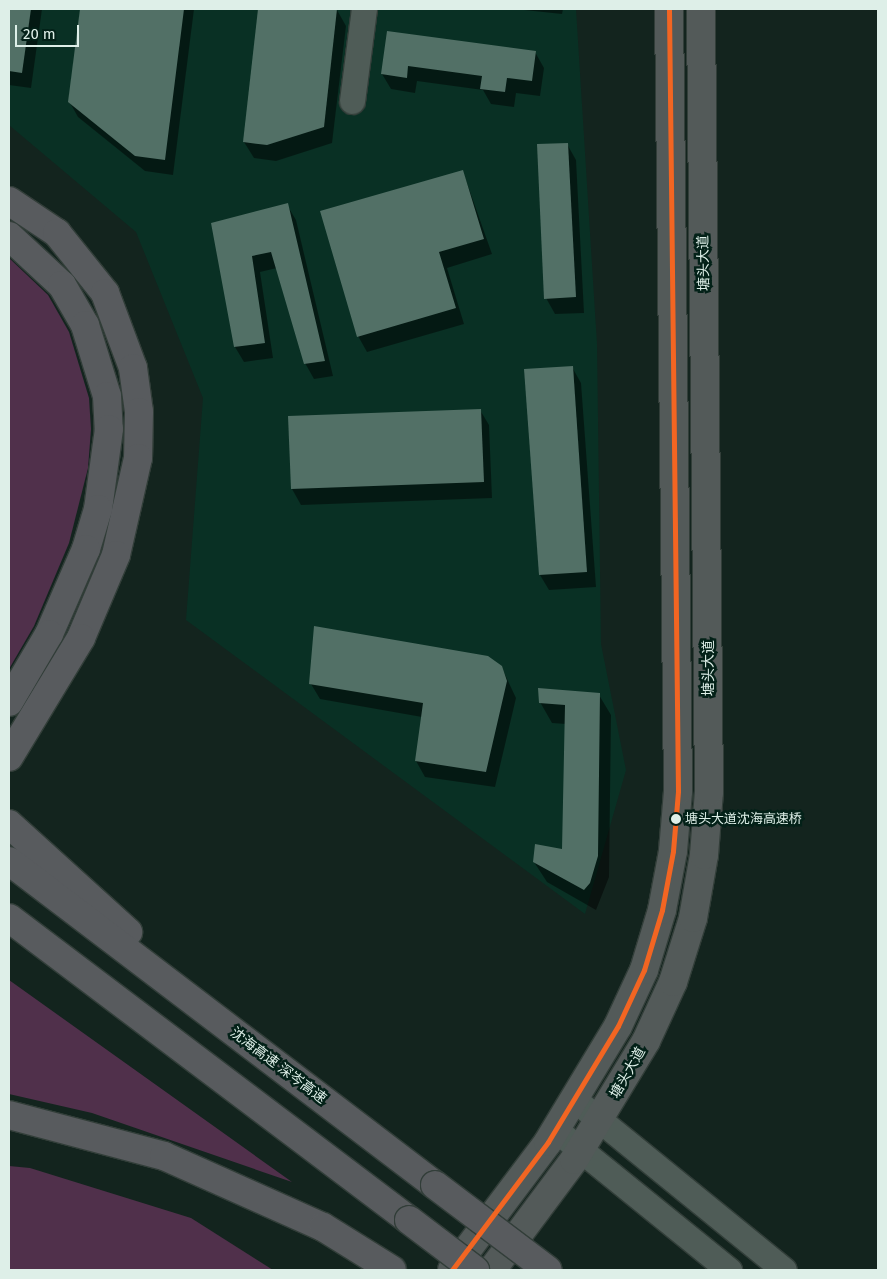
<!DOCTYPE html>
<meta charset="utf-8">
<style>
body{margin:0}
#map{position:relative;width:887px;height:1279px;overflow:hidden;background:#13241e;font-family:"Fira Sans","Noto Sans SC",sans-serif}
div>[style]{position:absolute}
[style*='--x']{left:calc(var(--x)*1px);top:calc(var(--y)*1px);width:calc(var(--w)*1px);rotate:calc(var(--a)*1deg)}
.built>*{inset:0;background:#093024}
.green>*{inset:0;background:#50304b}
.shadow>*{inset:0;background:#0007}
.building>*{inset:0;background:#527066}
.roads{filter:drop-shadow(1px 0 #323e39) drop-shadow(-1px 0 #323e39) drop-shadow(0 1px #323e39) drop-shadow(0 -1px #323e39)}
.minor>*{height:25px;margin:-12.5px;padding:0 12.5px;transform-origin:12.5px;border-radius:12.5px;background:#4f5c57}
.major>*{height:28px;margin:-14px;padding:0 14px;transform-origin:14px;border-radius:14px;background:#535a59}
.highway>*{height:28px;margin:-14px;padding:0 14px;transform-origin:14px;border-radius:14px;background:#585b5e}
.bridges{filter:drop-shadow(1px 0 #323e39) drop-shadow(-1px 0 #323e39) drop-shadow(0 1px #323e39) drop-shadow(0 -1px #323e39)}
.highway-bridge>*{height:28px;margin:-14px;padding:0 14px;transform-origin:14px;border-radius:14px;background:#585b5e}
.bus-1>*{height:5px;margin:-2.5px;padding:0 2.5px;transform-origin:2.5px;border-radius:2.5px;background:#f26522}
.dots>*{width:14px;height:14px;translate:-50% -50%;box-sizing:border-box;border:2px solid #032118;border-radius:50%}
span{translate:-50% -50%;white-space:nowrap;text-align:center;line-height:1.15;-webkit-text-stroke:5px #032118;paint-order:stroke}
.bus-label{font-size:13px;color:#deefe8}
.left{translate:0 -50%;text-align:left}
.street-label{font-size:14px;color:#deefe8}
.frame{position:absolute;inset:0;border:10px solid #deefe8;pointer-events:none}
.scale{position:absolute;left:15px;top:25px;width:64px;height:22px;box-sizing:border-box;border:2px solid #deefe8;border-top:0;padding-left:6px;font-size:15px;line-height:18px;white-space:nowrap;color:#deefe8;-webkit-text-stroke:4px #032118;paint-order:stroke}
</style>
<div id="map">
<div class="built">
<i style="clip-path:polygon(9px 9px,576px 9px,597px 344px,601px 644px,626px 770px,585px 914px,186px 620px,203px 398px,136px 232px,9px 125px)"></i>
</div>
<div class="green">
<i style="clip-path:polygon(9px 258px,48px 295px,69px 332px,89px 398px,91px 429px,88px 468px,69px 543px,34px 626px,9px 669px)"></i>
<i style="clip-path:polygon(9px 980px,292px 1182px,92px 1113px,9px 1094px)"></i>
<i style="clip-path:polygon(9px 1166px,30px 1168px,191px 1218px,273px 1270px,9px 1270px)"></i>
</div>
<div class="shadow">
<i style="clip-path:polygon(9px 9px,42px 9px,31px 88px,9px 85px)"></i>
<i style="clip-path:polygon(81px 9px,194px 9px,173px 175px,145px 171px,78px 117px,69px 101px)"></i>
<i style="clip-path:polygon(260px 9px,337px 10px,346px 26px,332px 143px,276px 161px,254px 158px,244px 142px)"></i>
<i style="clip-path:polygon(515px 9px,563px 9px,562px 14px)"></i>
<i style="clip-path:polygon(388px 32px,535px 52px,544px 68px,540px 96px,516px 93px,514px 107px,491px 104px,483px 90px,417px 81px,415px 93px,391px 89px,382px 74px)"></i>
<i style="clip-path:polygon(567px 144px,576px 160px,584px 313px,555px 314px,546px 298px)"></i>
<i style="clip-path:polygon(463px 172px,492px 254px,447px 268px,464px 324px,367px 352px,358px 336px)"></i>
<i style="clip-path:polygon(287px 205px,296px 220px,333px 376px,314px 379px,305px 363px,277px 268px,260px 272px,273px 358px,244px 362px,235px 347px,213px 224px)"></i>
<i style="clip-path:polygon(572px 367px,581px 383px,596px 587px,549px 590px,540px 575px)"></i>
<i style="clip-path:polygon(480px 410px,489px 425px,492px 498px,301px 505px,292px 489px)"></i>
<i style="clip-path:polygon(501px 666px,516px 698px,495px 787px,425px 777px,416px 761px,422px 717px,320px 699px,311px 684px)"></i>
<i style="clip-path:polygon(599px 695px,611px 715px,609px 877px,596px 910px,547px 882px,534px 862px,563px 850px,566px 724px,552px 723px,540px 702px)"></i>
</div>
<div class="building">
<i style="clip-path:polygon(9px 9px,31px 9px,22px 73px,9px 71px)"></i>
<i style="clip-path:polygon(80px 9px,184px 9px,165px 160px,135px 156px,68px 102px)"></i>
<i style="clip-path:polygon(258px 9px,337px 9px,324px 127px,267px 145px,243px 142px)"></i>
<i style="clip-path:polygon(387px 31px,536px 51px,532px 81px,507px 78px,505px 92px,480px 89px,482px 76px,408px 66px,407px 78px,381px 74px)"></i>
<i style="clip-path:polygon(568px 143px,576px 297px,544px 299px,537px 144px)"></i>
<i style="clip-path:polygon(463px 170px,484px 239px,439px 252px,456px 308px,357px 337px,320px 211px)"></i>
<i style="clip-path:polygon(288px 203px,325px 361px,304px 364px,271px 252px,252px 256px,265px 343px,234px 347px,211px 223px)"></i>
<i style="clip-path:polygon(573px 366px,587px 572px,539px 575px,524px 369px)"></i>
<i style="clip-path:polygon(481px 409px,484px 482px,291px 489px,288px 416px)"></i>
<i style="clip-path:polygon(314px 626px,488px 656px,502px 666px,507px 681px,486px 772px,415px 761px,423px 703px,309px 684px)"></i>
<i style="clip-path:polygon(538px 688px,600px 693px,598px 856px,590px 883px,584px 890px,533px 862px,535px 844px,562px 849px,565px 705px,539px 703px)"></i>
</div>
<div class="roads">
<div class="minor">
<i style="--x:352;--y:101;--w:93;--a:-82.6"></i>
<i style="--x:575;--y:1100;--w:269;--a:39.1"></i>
<i style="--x:556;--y:1130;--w:223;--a:39"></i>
</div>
<div class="major">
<i style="--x:452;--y:1270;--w:160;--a:-53.1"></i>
<i style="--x:548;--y:1142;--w:135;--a:-58.9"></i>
<i style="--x:618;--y:1026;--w:62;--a:-65.1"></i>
<i style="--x:644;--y:970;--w:63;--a:-73.3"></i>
<i style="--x:662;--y:910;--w:60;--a:-79.4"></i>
<i style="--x:673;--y:851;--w:60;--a:-85.2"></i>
<i style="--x:678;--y:791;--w:782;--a:-90.66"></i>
<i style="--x:492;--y:1270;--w:137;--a:-53.3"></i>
<i style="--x:574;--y:1160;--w:139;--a:-58.8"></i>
<i style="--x:646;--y:1041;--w:65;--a:-65.4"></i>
<i style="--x:673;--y:982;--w:67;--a:-72.6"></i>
<i style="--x:693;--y:918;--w:64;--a:-80.1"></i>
<i style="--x:704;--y:855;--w:63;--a:-85.5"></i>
<i style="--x:709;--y:792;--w:783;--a:-90.59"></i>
</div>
<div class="highway">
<i style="--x:9;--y:201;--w:58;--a:33.7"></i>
<i style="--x:57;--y:233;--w:77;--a:51.3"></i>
<i style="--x:105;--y:293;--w:80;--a:69.5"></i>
<i style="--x:133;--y:368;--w:44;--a:82.2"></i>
<i style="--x:139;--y:412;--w:46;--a:91.2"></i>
<i style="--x:138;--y:458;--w:99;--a:102.8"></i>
<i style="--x:116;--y:555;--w:90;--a:112.9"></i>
<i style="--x:81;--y:638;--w:139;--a:121.2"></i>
<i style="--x:9;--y:236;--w:72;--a:42.8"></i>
<i style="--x:62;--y:285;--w:46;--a:60.1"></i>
<i style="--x:85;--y:325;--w:74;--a:72.8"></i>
<i style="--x:107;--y:396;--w:33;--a:87"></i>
<i style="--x:109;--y:429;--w:81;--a:97.8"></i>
<i style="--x:98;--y:509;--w:42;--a:106.7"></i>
<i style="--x:86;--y:549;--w:93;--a:113.5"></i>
<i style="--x:49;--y:634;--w:79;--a:120.5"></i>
<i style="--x:9;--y:824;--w:161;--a:42.2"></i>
<i style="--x:9;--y:861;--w:535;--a:37.26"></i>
<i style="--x:9;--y:918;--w:501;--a:37.05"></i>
<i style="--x:9;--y:1115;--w:160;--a:14.8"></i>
<i style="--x:164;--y:1156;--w:174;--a:24.1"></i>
<i style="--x:323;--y:1227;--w:81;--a:31.9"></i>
</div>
</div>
<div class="bridges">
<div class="highway-bridge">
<i style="--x:435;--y:1185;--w:141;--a:37"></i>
<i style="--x:409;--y:1220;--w:83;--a:37.1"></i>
</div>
</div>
<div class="bus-1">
<i style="--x:452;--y:1270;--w:160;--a:-53.1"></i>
<i style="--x:548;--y:1142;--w:135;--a:-58.9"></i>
<i style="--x:618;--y:1026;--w:62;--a:-65.1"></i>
<i style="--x:644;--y:970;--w:63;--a:-73.3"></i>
<i style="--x:662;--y:910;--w:60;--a:-79.4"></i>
<i style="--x:673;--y:851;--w:60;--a:-85.2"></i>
<i style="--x:678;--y:791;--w:782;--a:-90.66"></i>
</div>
<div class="dots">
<i style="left:676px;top:819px;background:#deefe8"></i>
</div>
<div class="bus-label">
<span class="left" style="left:685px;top:819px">塘头大道沈海高速桥</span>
</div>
<div class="street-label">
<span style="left:704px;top:263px;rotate:-91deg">塘头大道</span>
<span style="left:709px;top:668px;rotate:-90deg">塘头大道</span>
<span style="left:278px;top:1066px;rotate:37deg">沈海高速 深岑高速</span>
<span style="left:628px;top:1073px;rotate:-60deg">塘头大道</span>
</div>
<div class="frame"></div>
<div class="scale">20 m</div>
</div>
